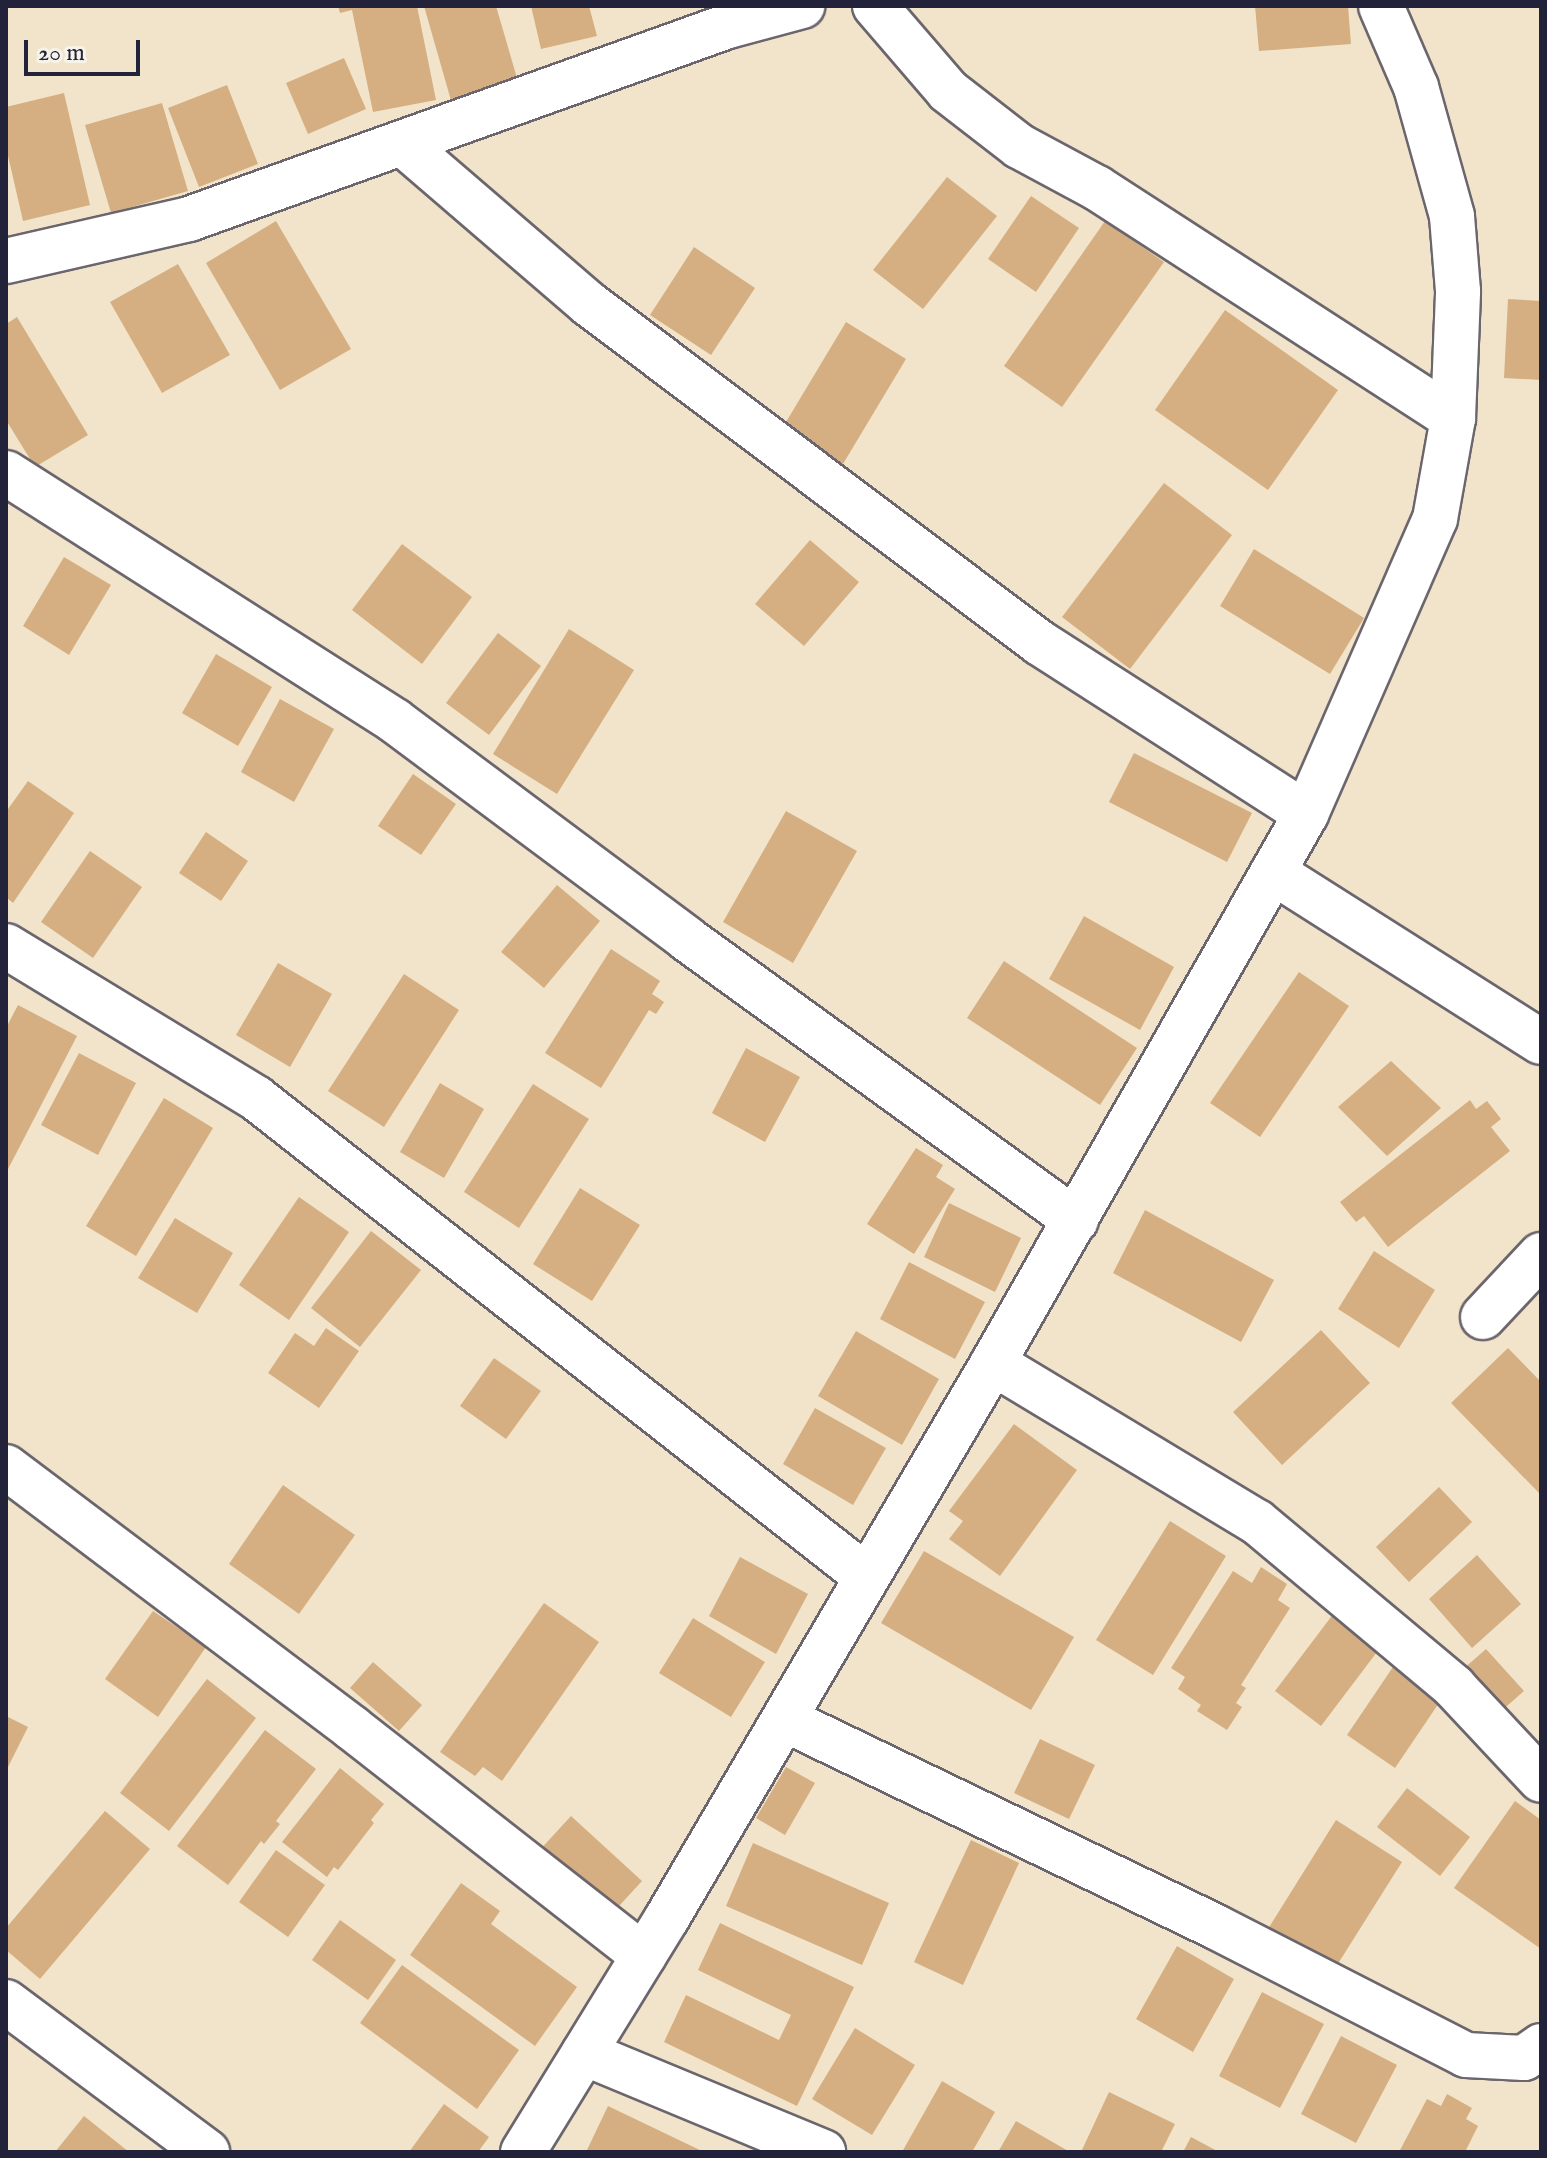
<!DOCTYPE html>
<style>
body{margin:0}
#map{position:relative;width:1547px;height:2158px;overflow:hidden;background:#f2e4ca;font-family:"IM FELL English",serif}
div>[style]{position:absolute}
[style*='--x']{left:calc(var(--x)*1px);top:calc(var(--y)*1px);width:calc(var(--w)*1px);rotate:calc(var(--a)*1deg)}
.building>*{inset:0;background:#d5af81}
.roads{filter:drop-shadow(2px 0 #6b666d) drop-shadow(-2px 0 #6b666d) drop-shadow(0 2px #6b666d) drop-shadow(0 -2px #6b666d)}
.street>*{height:44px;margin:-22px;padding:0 22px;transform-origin:22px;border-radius:22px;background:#fff}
span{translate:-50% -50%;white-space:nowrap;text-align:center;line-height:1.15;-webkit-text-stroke:7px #f7f3e8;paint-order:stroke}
.frame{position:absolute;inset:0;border:8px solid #22223b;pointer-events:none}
.scale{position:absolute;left:24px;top:40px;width:116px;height:36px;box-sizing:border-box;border:4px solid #22223b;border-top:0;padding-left:10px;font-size:24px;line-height:28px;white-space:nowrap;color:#22223b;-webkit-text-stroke:6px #f7f3e8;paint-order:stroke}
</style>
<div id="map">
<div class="building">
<i style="clip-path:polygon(338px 6px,417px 6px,436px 100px,373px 112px,352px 10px,340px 13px)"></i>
<i style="clip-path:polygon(424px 6px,496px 6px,519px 85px,452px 104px)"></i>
<i style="clip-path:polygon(531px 6px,589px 6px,597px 36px,541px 49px)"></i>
<i style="clip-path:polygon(1255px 6px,1348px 6px,1351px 44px,1259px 51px)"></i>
<i style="clip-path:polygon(344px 58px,366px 109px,308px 134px,286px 83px)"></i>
<i style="clip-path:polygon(227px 85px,258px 164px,199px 187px,168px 108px)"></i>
<i style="clip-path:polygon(64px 93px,90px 205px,23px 221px,6px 147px,6px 107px)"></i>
<i style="clip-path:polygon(162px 103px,188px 191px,111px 213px,85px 125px)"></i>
<i style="clip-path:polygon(947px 177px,997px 216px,923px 309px,873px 270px)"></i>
<i style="clip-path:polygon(1031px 196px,1079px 228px,1036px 292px,988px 259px)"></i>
<i style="clip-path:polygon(276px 221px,351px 349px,280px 390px,206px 263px)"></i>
<i style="clip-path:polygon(1105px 221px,1164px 262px,1062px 407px,1004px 366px)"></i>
<i style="clip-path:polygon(694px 247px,755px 288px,711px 355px,650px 315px)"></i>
<i style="clip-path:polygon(178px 264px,230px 355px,162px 393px,110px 302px)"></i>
<i style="clip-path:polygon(1508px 299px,1541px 301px,1541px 380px,1504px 378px)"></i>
<i style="clip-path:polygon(1225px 310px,1338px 390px,1268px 490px,1155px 410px)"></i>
<i style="clip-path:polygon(17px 317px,88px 435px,35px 467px,6px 420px,6px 324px)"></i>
<i style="clip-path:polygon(846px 322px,906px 359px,843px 464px,783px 427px)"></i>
<i style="clip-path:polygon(1164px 483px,1232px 535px,1130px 669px,1062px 617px)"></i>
<i style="clip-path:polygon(810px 540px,859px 582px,804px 646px,755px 604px)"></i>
<i style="clip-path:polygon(402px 544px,472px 597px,422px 664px,352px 610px)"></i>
<i style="clip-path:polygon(1254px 549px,1364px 618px,1330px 674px,1220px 606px)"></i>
<i style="clip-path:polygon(64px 557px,111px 585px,69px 655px,23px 626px)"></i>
<i style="clip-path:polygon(569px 629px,634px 670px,557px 794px,493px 754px)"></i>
<i style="clip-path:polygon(498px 633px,541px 666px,489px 735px,446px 703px)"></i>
<i style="clip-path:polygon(216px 654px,272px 687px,238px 746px,182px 713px)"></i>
<i style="clip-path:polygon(280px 699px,334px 729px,294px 802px,241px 772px)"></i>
<i style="clip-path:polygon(1134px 753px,1252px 813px,1227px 862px,1109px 802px)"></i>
<i style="clip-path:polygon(413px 774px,456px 804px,421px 855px,378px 826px)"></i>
<i style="clip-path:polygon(28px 781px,74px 813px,13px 903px,6px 897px,6px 812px)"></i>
<i style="clip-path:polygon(786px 811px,857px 851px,793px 963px,723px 922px)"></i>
<i style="clip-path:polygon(206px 832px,248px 861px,221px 901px,179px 873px)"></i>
<i style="clip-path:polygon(90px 851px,142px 887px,93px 958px,41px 922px)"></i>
<i style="clip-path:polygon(557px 885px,600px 921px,544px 988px,501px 952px)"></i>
<i style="clip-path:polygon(1084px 916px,1174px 967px,1140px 1030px,1049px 979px)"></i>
<i style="clip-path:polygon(611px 949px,660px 981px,652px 994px,664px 1002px,656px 1014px,649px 1010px,601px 1088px,545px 1053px)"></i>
<i style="clip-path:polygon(1004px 961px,1137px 1048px,1100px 1105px,967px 1018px)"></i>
<i style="clip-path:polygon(278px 963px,332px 994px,290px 1067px,236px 1035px)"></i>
<i style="clip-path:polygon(1299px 972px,1349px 1006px,1260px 1137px,1210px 1103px)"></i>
<i style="clip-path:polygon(404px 974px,459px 1010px,384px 1127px,328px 1091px)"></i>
<i style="clip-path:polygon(18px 1005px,77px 1036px,6px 1173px,6px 1028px)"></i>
<i style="clip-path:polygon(746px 1048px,800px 1077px,765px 1142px,712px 1113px)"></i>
<i style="clip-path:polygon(79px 1053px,136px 1083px,98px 1155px,41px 1125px)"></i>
<i style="clip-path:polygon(1391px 1061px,1441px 1108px,1387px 1156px,1338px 1107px)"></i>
<i style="clip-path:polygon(440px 1083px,484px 1109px,444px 1178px,400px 1152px)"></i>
<i style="clip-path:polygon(533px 1084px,589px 1119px,519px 1228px,464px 1192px)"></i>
<i style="clip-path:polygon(164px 1098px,213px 1128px,136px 1256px,86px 1226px)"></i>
<i style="clip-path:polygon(1470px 1100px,1476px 1109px,1487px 1101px,1501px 1119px,1491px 1127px,1510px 1151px,1388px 1247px,1364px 1216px,1356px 1222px,1340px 1202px)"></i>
<i style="clip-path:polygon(916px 1148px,943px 1165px,936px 1177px,955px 1189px,914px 1254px,867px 1224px)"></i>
<i style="clip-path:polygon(580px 1188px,640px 1225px,592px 1301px,533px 1264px)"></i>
<i style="clip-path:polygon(299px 1197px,349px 1232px,289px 1320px,239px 1285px)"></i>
<i style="clip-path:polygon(949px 1203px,1021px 1238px,995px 1292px,924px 1257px)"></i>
<i style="clip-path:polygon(1145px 1210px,1274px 1280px,1241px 1342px,1113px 1273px)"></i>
<i style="clip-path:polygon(175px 1218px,233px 1253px,197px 1313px,138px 1278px)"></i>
<i style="clip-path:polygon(371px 1231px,421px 1270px,360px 1347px,311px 1308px)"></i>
<i style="clip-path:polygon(1374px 1251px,1435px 1290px,1399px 1348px,1338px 1309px)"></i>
<i style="clip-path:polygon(909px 1262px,985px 1302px,955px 1359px,880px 1319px)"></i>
<i style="clip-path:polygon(326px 1328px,359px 1351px,319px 1408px,268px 1373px,295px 1333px,314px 1346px)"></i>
<i style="clip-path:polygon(1321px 1330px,1370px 1383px,1282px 1465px,1233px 1412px)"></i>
<i style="clip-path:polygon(856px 1331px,939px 1379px,902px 1445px,818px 1396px)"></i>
<i style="clip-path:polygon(1508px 1348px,1541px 1382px,1541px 1495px,1451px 1403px)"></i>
<i style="clip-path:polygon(494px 1358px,541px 1391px,506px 1439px,460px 1406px)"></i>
<i style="clip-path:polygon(815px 1408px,886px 1448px,853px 1505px,783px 1464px)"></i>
<i style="clip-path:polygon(1014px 1424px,1077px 1470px,1000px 1576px,949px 1539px,963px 1521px,949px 1511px)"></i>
<i style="clip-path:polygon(283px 1485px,355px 1535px,299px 1614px,229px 1564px)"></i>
<i style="clip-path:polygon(1439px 1487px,1472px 1522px,1409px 1582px,1376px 1547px)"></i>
<i style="clip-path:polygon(1170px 1521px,1226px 1556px,1153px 1675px,1096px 1640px)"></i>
<i style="clip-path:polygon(924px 1551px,1074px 1637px,1031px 1710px,881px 1623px)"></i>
<i style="clip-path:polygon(1477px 1555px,1521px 1604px,1472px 1648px,1429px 1599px)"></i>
<i style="clip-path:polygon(740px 1557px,808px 1594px,776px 1654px,709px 1616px)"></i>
<i style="clip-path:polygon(1261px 1567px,1287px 1584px,1278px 1600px,1290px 1608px,1241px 1685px,1246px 1688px,1236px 1703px,1242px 1707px,1227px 1730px,1197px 1711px,1201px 1705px,1178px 1689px,1185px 1677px,1171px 1668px,1233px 1571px,1252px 1583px)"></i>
<i style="clip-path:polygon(544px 1603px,599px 1642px,502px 1781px,483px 1767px,475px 1776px,440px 1752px)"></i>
<i style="clip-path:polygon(153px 1611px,206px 1647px,158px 1717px,105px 1679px)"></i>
<i style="clip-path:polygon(1334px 1613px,1380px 1648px,1321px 1726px,1275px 1691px)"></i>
<i style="clip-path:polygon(693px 1618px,765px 1662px,731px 1717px,659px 1673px)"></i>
<i style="clip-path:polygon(1486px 1649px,1524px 1691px,1499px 1713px,1461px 1671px)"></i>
<i style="clip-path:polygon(373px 1662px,422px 1705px,399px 1731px,350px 1688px)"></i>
<i style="clip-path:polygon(1395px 1664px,1443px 1697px,1395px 1768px,1347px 1735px)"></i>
<i style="clip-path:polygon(207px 1679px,256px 1718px,169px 1831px,120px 1793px)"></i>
<i style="clip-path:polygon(6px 1716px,28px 1727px,6px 1771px)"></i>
<i style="clip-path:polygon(265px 1730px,316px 1769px,276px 1821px,280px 1824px,264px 1844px,261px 1841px,228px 1885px,177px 1846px)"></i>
<i style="clip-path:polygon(1040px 1739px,1095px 1765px,1069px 1819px,1014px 1793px)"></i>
<i style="clip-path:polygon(786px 1767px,815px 1783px,785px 1835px,756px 1818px)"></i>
<i style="clip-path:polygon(340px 1768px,384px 1804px,371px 1820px,374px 1823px,338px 1870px,334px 1867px,327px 1877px,282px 1842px)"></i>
<i style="clip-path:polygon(1407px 1788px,1470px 1837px,1440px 1876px,1377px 1827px)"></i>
<i style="clip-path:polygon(1515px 1801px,1541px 1820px,1541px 1949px,1454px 1888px)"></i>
<i style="clip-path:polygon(105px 1811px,150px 1849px,40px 1979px,6px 1950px,6px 1928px)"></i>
<i style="clip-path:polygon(571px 1816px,642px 1881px,597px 1930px,526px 1865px)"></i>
<i style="clip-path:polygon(1336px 1820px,1402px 1862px,1329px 1978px,1263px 1937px)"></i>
<i style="clip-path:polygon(971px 1840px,1019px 1863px,963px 1985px,914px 1962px)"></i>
<i style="clip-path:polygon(753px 1843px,889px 1903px,862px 1965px,726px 1906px)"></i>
<i style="clip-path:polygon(276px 1850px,325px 1885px,288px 1937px,239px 1902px)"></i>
<i style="clip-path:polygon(461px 1883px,500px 1911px,491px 1924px,577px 1987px,535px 2046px,410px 1955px)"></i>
<i style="clip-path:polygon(340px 1920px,396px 1960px,368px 2000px,312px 1960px)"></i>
<i style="clip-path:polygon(720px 1923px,854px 1987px,797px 2106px,664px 2042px,686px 1995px,779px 2040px,791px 2015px,698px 1970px)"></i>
<i style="clip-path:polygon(1177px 1946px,1234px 1979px,1193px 2052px,1136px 2019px)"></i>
<i style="clip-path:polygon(402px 1965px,519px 2050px,477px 2109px,360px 2023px)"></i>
<i style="clip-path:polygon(1262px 1992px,1324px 2024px,1280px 2108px,1219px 2076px)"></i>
<i style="clip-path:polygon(855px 2028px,915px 2065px,872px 2135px,812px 2099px)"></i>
<i style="clip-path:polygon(1341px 2036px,1397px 2065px,1356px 2143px,1301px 2114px)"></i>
<i style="clip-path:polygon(942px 2081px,995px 2112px,972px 2152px,902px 2152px)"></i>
<i style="clip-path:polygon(1109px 2092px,1175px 2124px,1161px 2152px,1081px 2152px)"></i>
<i style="clip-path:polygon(1447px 2094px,1472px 2108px,1466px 2119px,1478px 2126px,1465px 2152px,1399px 2152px,1427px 2099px,1441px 2106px)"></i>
<i style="clip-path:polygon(444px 2104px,489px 2137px,478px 2152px,409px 2152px)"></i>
<i style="clip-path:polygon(608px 2106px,704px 2152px,586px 2152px)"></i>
<i style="clip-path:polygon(84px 2116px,129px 2152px,55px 2152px)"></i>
<i style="clip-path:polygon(1016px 2121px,1070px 2152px,998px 2152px)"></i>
<i style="clip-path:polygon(1191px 2137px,1219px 2152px,1183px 2152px)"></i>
</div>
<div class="roads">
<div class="street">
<i style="--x:875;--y:6;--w:112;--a:49.3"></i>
<i style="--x:948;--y:91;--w:90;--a:37.8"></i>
<i style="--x:1019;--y:146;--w:89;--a:28.3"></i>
<i style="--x:1097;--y:188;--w:424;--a:32.9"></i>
<i style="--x:403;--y:144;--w:245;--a:40.7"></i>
<i style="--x:589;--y:304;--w:564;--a:36.93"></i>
<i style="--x:1040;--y:643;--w:316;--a:32.7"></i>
<i style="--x:6;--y:261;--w:188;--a:-12.9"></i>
<i style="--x:189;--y:219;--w:573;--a:-19.7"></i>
<i style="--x:728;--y:26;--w:77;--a:-15.1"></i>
<i style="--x:6;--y:473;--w:461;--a:32.5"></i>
<i style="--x:395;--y:721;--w:364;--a:36.7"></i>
<i style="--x:687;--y:939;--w:480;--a:35.9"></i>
<i style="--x:1273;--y:872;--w:317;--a:32.4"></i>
<i style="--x:6;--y:946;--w:293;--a:31.3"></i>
<i style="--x:256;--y:1098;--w:776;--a:38.1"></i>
<i style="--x:1483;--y:1317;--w:85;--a:-46.9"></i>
<i style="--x:993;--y:1363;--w:308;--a:31.1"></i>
<i style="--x:1257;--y:1522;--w:257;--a:39.9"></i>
<i style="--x:1454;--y:1687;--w:127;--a:46.9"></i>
<i style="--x:6;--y:1467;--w:433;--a:37"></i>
<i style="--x:352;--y:1728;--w:370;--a:38"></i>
<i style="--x:784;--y:1719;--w:479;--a:25.7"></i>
<i style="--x:1216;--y:1927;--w:281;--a:27.1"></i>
<i style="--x:1466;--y:2055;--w:58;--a:3"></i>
<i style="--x:1524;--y:2058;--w:21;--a:-35"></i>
<i style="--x:6;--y:2002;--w:251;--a:36.7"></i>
<i style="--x:584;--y:2053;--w:259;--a:22.5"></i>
<i style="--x:523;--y:2152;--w:275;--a:-58.4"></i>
<i style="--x:667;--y:1918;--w:644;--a:-59.57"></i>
<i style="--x:993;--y:1363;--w:632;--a:-60.31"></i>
<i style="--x:1306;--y:814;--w:322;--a:-66.4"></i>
<i style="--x:1435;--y:519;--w:103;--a:-79.9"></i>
<i style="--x:1453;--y:418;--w:127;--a:-87.7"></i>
<i style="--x:1458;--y:291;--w:75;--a:-94.6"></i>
<i style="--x:1452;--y:216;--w:134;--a:-105.6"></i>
<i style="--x:1416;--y:87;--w:88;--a:-113.4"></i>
</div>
</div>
<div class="frame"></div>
<div class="scale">20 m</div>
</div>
